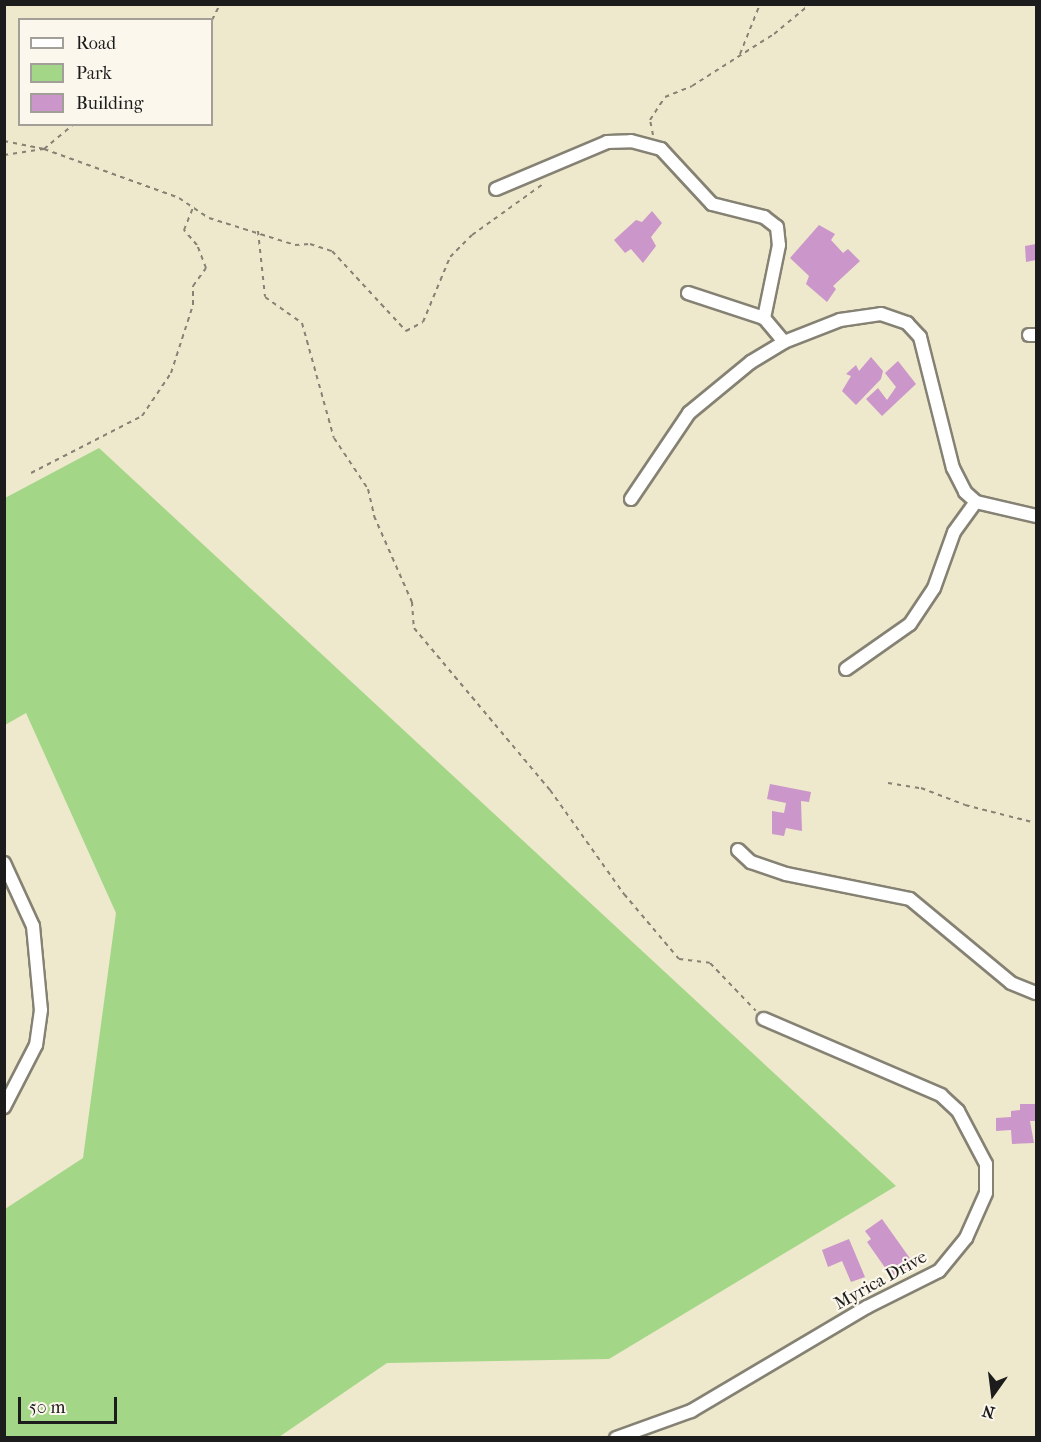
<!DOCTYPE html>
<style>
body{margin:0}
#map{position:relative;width:1041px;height:1442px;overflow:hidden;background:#eee8cc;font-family:"IM FELL French Canon",serif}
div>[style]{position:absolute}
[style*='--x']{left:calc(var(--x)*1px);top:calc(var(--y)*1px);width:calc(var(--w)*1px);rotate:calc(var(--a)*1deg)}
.green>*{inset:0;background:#a3d787}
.building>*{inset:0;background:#cb96c9}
.path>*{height:2px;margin-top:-1px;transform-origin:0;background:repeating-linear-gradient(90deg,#858274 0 4.5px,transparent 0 9px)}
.roads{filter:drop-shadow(2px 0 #858274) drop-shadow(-2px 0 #858274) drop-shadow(0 2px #858274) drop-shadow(0 -2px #858274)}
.minor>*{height:12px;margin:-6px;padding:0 6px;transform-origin:6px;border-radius:6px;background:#fff}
span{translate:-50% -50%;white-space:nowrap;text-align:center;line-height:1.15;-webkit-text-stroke:4.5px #fbf7ec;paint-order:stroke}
.street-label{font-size:18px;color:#1c1c1c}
.frame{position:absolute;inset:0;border:6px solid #1c1c1c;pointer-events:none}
.legend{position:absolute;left:18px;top:18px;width:195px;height:108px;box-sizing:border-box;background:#fbf7ec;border:2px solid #a29f99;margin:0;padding:8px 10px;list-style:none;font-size:18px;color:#1c1c1c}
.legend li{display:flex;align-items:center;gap:12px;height:30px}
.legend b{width:30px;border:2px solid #a29f99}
.north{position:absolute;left:963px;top:1364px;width:60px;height:60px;-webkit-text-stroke:4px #fbf7ec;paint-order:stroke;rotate:194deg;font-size:16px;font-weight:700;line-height:24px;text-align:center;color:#1c1c1c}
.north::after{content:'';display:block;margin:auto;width:21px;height:27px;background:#1c1c1c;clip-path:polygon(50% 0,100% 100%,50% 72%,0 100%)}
.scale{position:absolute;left:18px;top:1397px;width:99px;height:27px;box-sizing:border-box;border:3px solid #1c1c1c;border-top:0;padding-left:8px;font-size:18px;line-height:21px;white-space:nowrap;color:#1c1c1c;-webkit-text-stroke:4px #fbf7ec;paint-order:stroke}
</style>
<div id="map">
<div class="green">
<i style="clip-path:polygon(99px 448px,896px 1186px,609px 1359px,387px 1363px,279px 1437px,5px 1437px,5px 1209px,83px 1158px,116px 913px,26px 713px,5px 725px,5px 498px)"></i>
</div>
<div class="building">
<i style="clip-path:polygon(652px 211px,662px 223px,651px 237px,656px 246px,643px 263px,631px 249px,625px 253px,614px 240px,636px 220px,642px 222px)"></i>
<i style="clip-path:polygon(819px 225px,835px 234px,831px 240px,843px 253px,848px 249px,860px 261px,833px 286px,836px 289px,827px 302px,806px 284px,809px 276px,790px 258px)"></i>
<i style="clip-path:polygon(1036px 244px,1036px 260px,1026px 262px,1025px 246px)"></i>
<i style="clip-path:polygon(871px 357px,883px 371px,881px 379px,856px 405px,842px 391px,851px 376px,846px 374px,856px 365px,859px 371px)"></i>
<i style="clip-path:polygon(898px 361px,916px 384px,882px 416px,866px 399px,878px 388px,887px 400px,896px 387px,885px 373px)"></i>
<i style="clip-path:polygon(770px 784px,811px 792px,809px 802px,801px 801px,802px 831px,786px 828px,784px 836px,772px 834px,772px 811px,784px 813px,786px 803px,767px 799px)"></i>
<i style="clip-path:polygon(1020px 1104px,1036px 1104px,1036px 1121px,1030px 1121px,1034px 1143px,1012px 1144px,1011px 1130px,996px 1131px,996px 1118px,1011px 1117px,1011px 1111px,1020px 1110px)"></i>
<i style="clip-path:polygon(882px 1219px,914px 1264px,893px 1279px,867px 1242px,871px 1239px,865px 1231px)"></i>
<i style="clip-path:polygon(849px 1239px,865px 1277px,851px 1282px,842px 1261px,828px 1267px,822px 1250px)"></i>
</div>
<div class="path">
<i style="--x:212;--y:20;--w:18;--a:-63"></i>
<i style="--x:740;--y:54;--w:54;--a:-68.2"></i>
<i style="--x:653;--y:135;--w:15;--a:-101"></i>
<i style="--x:650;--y:120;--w:27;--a:-57"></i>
<i style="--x:665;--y:97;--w:29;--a:-22"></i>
<i style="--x:692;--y:86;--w:97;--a:-32.4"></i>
<i style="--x:774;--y:34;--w:47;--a:-39.8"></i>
<i style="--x:4;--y:141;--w:41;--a:11.3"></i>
<i style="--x:44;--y:149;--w:144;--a:19.9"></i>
<i style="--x:179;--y:198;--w:36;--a:34"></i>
<i style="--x:209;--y:218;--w:90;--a:17.4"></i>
<i style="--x:295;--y:245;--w:15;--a:-4"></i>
<i style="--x:310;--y:244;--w:23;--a:18"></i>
<i style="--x:332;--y:251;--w:109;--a:47.2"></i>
<i style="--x:406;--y:331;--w:19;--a:-28"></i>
<i style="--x:423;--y:322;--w:70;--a:-67.4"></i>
<i style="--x:450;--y:257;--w:31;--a:-45"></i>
<i style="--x:472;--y:235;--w:87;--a:-35.7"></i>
<i style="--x:4;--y:155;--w:40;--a:-8.5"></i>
<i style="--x:44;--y:149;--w:39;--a:-40"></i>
<i style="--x:258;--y:231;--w:66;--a:83.9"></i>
<i style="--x:265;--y:297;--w:45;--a:35.1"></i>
<i style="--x:302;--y:323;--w:119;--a:74.5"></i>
<i style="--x:334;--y:438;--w:61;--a:56.3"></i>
<i style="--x:368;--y:489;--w:28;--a:77"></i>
<i style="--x:374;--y:516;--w:94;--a:66.2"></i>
<i style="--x:412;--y:602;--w:26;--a:86"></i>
<i style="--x:414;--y:628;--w:212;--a:50"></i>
<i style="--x:550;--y:790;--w:128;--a:54.6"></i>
<i style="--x:624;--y:894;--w:85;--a:49.8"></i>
<i style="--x:679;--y:959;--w:31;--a:7"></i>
<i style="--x:710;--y:963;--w:66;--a:46.2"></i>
<i style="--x:31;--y:473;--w:125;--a:-27.2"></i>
<i style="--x:142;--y:416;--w:52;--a:-56"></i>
<i style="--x:171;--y:373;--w:71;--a:-72.1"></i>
<i style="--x:193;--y:305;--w:19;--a:-90"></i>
<i style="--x:193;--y:286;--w:22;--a:-54"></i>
<i style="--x:206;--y:268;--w:25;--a:-111"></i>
<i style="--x:197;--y:245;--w:20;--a:-131"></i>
<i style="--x:184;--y:230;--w:24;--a:-68"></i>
<i style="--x:888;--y:783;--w:33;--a:9"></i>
<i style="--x:921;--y:788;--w:47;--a:21.1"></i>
<i style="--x:965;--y:805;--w:73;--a:14.2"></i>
</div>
<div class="roads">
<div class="minor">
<i style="--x:496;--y:189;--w:121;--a:-22.9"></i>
<i style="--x:607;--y:142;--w:24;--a:-2"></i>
<i style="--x:631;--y:141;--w:31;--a:15"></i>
<i style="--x:661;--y:149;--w:75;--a:47.2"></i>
<i style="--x:712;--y:204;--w:54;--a:14"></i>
<i style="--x:764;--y:217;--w:16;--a:38"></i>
<i style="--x:777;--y:227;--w:18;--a:84"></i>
<i style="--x:779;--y:245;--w:75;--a:101.6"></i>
<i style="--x:764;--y:318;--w:31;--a:50"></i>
<i style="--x:688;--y:293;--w:80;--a:18.2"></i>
<i style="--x:1029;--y:335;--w:7;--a:0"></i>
<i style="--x:631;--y:499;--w:104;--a:-56"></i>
<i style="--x:689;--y:413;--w:80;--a:-39.4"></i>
<i style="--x:751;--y:362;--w:39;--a:-31"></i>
<i style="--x:784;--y:342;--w:60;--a:-21.4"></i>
<i style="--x:840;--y:320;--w:41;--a:-8.3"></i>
<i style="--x:881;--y:314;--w:28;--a:19"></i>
<i style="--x:907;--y:323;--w:19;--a:47"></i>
<i style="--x:920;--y:337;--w:135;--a:75.9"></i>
<i style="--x:953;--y:468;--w:27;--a:63"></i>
<i style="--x:965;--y:492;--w:15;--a:42"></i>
<i style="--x:976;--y:502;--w:62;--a:13.1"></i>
<i style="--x:846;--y:669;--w:78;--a:-35.1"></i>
<i style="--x:910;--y:624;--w:43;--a:-56.3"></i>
<i style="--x:934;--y:588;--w:59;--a:-70.3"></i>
<i style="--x:954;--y:532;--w:37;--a:-54"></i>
<i style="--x:738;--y:850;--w:18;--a:43"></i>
<i style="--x:751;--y:862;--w:37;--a:19"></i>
<i style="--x:786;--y:874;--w:126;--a:11.4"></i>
<i style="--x:910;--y:899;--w:131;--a:39.7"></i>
<i style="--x:1011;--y:983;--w:27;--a:22"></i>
<i style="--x:4;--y:863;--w:69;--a:65.3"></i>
<i style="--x:33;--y:926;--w:84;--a:84.6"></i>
<i style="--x:41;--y:1010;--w:35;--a:98"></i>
<i style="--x:36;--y:1045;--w:70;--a:117.3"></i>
<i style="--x:616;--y:1438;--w:80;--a:-19.8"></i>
<i style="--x:691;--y:1411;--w:204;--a:-30.6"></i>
<i style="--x:867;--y:1307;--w:80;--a:-26.6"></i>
<i style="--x:939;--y:1271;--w:43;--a:-50.7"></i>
<i style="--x:966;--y:1238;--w:49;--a:-66"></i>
<i style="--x:986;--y:1193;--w:29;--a:-90"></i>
<i style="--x:986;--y:1164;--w:60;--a:-117.8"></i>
<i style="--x:958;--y:1111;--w:23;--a:-137"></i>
<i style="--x:941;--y:1095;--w:193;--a:-156.8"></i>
</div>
</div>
<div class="street-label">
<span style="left:881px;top:1281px;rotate:-29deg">Myrica Drive</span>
</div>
<div class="frame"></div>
<ul class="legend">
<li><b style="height:8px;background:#fff"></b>Road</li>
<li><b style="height:16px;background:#a3d787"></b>Park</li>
<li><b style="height:16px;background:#cb96c9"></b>Building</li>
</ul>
<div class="north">N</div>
<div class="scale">50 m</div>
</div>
